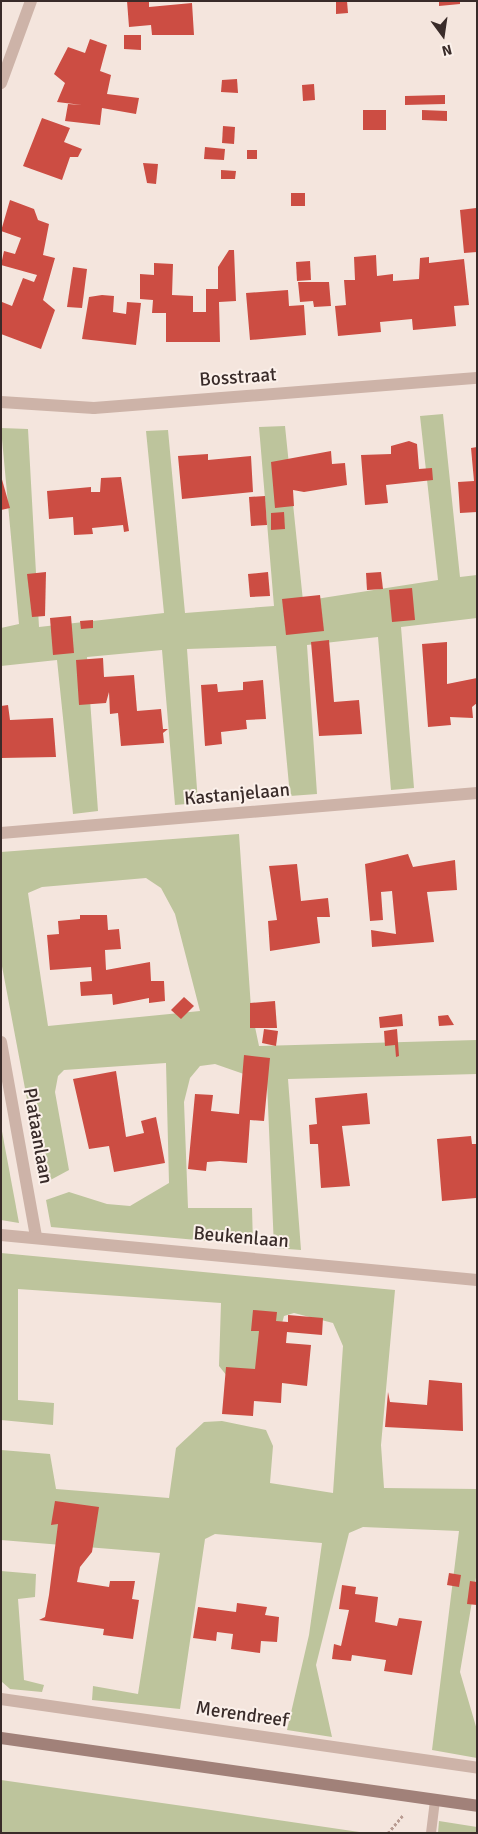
<!DOCTYPE html>
<style>
body{margin:0}
#map{position:relative;width:478px;height:1834px;overflow:hidden;background:#f4e5dd;font-family:Signika,sans-serif}
div>[style]{position:absolute}
[style*='--x']{left:calc(var(--x)*1px);top:calc(var(--y)*1px);width:calc(var(--w)*1px);rotate:calc(var(--a)*1deg)}
.green>*{inset:0;background:#bdc49c}
.building>*{inset:0;background:#cc4d43}
.path>*{height:3px;margin-top:-1.5px;transform-origin:0;background:repeating-linear-gradient(90deg,#b99c92 0 2.5px,transparent 0 5px)}
.lane>*{height:10px;margin:-5px;padding:0 5px;transform-origin:5px;border-radius:5px;background:#cdb3a8}
.street>*{height:12px;margin:-6px;padding:0 6px;transform-origin:6px;border-radius:6px;background:#cdb3a8}
.secondary>*{height:12px;margin:-6px;padding:0 6px;transform-origin:6px;border-radius:6px;background:#a18179}
span{translate:-50% -50%;white-space:nowrap;text-align:center;line-height:1.15;-webkit-text-stroke:4px #fbf0ea;paint-order:stroke}
.street-label{font-size:19px;color:#392b29}
.frame{position:absolute;inset:0;border:2px solid #392b29;pointer-events:none}
.north{position:absolute;left:418px;top:10px;width:50px;height:50px;-webkit-text-stroke:4px #fbf0ea;paint-order:stroke;rotate:166deg;font-size:14px;font-weight:700;line-height:20px;text-align:center;color:#392b29}
.north::after{content:'';display:block;margin:auto;width:18px;height:22px;background:#392b29;clip-path:polygon(50% 0,100% 100%,50% 72%,0 100%)}
</style>
<div id="map">
<div class="green">
<i style="clip-path:polygon(443px 414px,460px 577px,477px 575px,477px 618px,401px 627px,414px 788px,391px 790px,378px 637px,307px 645px,317px 794px,290px 796px,276px 646px,187px 649px,198px 803px,175px 805px,162px 650px,87px 657px,98px 811px,73px 814px,57px 660px,1px 666px,1px 628px,19px 624px,1px 428px,28px 429px,39px 627px,164px 613px,146px 431px,168px 430px,185px 613px,274px 606px,259px 427px,285px 426px,303px 601px,438px 580px,420px 416px)"></i>
<i style="clip-path:polygon(evenodd,239px 834px,251px 1008px,259px 1046px,477px 1040px,477px 1074px,288px 1079px,301px 1250px,274px 1248px,267px 1082px,215px 1064px,200px 1066px,190px 1078px,184px 1102px,188px 1208px,252px 1208px,253px 1245px,51px 1227px,46px 1200px,69px 1192px,107px 1204px,130px 1206px,169px 1183px,166px 1063px,64px 1070px,58px 1076px,55px 1092px,69px 1170px,43px 1184px,1px 961px,1px 852px,239px 834px,146px 878px,161px 888px,175px 914px,200px 1011px,48px 1026px,28px 893px,42px 887px,146px 878px)"></i>
<i style="clip-path:polygon(1px 1126px,19px 1223px,1px 1220px)"></i>
<i style="clip-path:polygon(1px 1253px,395px 1290px,381px 1445px,384px 1488px,477px 1489px,477px 1572px,460px 1672px,477px 1730px,477px 1758px,432px 1750px,459px 1531px,363px 1527px,349px 1533px,316px 1665px,332px 1737px,287px 1730px,309px 1635px,322px 1543px,215px 1534px,205px 1539px,180px 1709px,92px 1700px,93px 1686px,138px 1694px,160px 1553px,1px 1540px,1px 1450px,50px 1454px,56px 1489px,169px 1498px,176px 1448px,204px 1422px,222px 1421px,266px 1430px,273px 1446px,270px 1483px,333px 1493px,343px 1346px,333px 1323px,294px 1313px,284px 1316px,269px 1372px,227px 1376px,219px 1366px,221px 1303px,18px 1289px,18px 1400px,54px 1403px,53px 1425px,1px 1420px)"></i>
<i style="clip-path:polygon(1px 1571px,36px 1574px,35px 1597px,18px 1599px,24px 1680px,44px 1685px,42px 1692px,10px 1689px,1px 1681px)"></i>
<i style="clip-path:polygon(1px 1780px,211px 1810px,366px 1833px,1px 1833px)"></i>
<i style="clip-path:polygon(439px 1821px,477px 1827px,477px 1833px,438px 1833px)"></i>
</div>
<div class="building">
<i style="clip-path:polygon(127px 1px,149px 1px,149px 7px,192px 3px,194px 35px,152px 35px,151px 25px,129px 27px)"></i>
<i style="clip-path:polygon(336px 1px,347px 1px,348px 13px,336px 14px)"></i>
<i style="clip-path:polygon(439px 1px,460px 1px,460px 4px,439px 6px)"></i>
<i style="clip-path:polygon(124px 35px,141px 35px,141px 50px,124px 49px)"></i>
<i style="clip-path:polygon(90px 39px,107px 45px,100px 71px,111px 75px,107px 94px,139px 98px,136px 114px,102px 108px,100px 125px,65px 121px,68px 104px,82px 105px,57px 102px,65px 83px,54px 74px,68px 47px,85px 53px)"></i>
<i style="clip-path:polygon(237px 79px,238px 93px,221px 92px,222px 80px)"></i>
<i style="clip-path:polygon(314px 84px,315px 100px,303px 101px,302px 85px)"></i>
<i style="clip-path:polygon(445px 95px,445px 104px,405px 105px,405px 96px)"></i>
<i style="clip-path:polygon(363px 110px,386px 110px,386px 130px,363px 130px)"></i>
<i style="clip-path:polygon(422px 110px,447px 111px,447px 121px,422px 120px)"></i>
<i style="clip-path:polygon(42px 118px,70px 128px,64px 142px,82px 149px,78px 157px,70px 157px,62px 180px,23px 166px)"></i>
<i style="clip-path:polygon(223px 126px,235px 127px,234px 144px,222px 143px)"></i>
<i style="clip-path:polygon(205px 147px,225px 149px,224px 160px,204px 159px)"></i>
<i style="clip-path:polygon(247px 150px,257px 150px,257px 159px,247px 159px)"></i>
<i style="clip-path:polygon(143px 163px,158px 164px,156px 184px,147px 183px)"></i>
<i style="clip-path:polygon(221px 170px,236px 171px,235px 179px,221px 179px)"></i>
<i style="clip-path:polygon(291px 193px,305px 193px,305px 206px,291px 206px)"></i>
<i style="clip-path:polygon(10px 200px,34px 209px,38px 220px,49px 224px,43px 255px,55px 258px,43px 300px,55px 310px,41px 349px,1px 334px,1px 294px,2px 302px,12px 306px,23px 278px,34px 282px,37px 275px,1px 265px,4px 251px,15px 254px,21px 238px,1px 231px)"></i>
<i style="clip-path:polygon(476px 208px,477px 252px,464px 253px,460px 210px)"></i>
<i style="clip-path:polygon(229px 250px,234px 250px,236px 301px,219px 302px,220px 342px,166px 342px,166px 313px,152px 313px,153px 300px,140px 299px,140px 274px,154px 275px,154px 263px,173px 264px,172px 295px,193px 296px,193px 312px,206px 312px,206px 289px,218px 289px,218px 267px)"></i>
<i style="clip-path:polygon(376px 255px,377px 276px,393px 274px,393px 281px,419px 279px,420px 258px,429px 257px,429px 263px,464px 259px,469px 305px,454px 306px,456px 326px,413px 330px,412px 319px,380px 322px,381px 332px,338px 336px,335px 306px,346px 305px,344px 280px,355px 280px,354px 257px)"></i>
<i style="clip-path:polygon(310px 261px,311px 280px,297px 281px,296px 262px)"></i>
<i style="clip-path:polygon(73px 267px,87px 269px,82px 308px,67px 307px)"></i>
<i style="clip-path:polygon(298px 282px,329px 282px,331px 306px,314px 307px,313px 301px,300px 302px)"></i>
<i style="clip-path:polygon(288px 290px,289px 306px,304px 305px,306px 335px,250px 340px,246px 293px)"></i>
<i style="clip-path:polygon(102px 295px,114px 296px,113px 312px,126px 314px,127px 302px,141px 303px,136px 345px,82px 339px,89px 297px)"></i>
<i style="clip-path:polygon(409px 441px,417px 444px,419px 469px,432px 468px,433px 480px,386px 485px,388px 503px,365px 505px,361px 455px,391px 454px,391px 446px)"></i>
<i style="clip-path:polygon(477px 447px,477px 512px,460px 513px,458px 482px,474px 481px,471px 448px)"></i>
<i style="clip-path:polygon(331px 451px,332px 464px,345px 463px,347px 485px,304px 492px,293px 490px,294px 506px,275px 508px,271px 462px)"></i>
<i style="clip-path:polygon(208px 454px,208px 460px,251px 456px,253px 492px,182px 499px,178px 456px)"></i>
<i style="clip-path:polygon(1px 476px,10px 508px,1px 510px)"></i>
<i style="clip-path:polygon(121px 477px,129px 531px,124px 532px,123px 525px,92px 528px,93px 534px,74px 535px,73px 517px,49px 519px,47px 491px,91px 487px,91px 492px,100px 492px,101px 478px)"></i>
<i style="clip-path:polygon(265px 496px,267px 525px,251px 526px,249px 497px)"></i>
<i style="clip-path:polygon(284px 512px,285px 529px,271px 530px,271px 513px)"></i>
<i style="clip-path:polygon(46px 572px,45px 616px,32px 617px,27px 574px)"></i>
<i style="clip-path:polygon(268px 572px,270px 596px,250px 597px,248px 574px)"></i>
<i style="clip-path:polygon(381px 572px,383px 589px,367px 590px,366px 573px)"></i>
<i style="clip-path:polygon(412px 588px,415px 620px,392px 622px,389px 590px)"></i>
<i style="clip-path:polygon(320px 595px,324px 631px,286px 635px,282px 599px)"></i>
<i style="clip-path:polygon(71px 616px,74px 653px,53px 655px,50px 618px)"></i>
<i style="clip-path:polygon(93px 620px,93px 628px,81px 629px,80px 621px)"></i>
<i style="clip-path:polygon(329px 640px,334px 702px,359px 700px,362px 734px,319px 736px,311px 642px)"></i>
<i style="clip-path:polygon(447px 642px,447px 684px,477px 678px,477px 703px,472px 707px,473px 718px,450px 717px,451px 725px,428px 727px,422px 644px)"></i>
<i style="clip-path:polygon(103px 658px,104px 677px,134px 675px,137px 711px,161px 709px,163px 729px,168px 729px,163px 733px,164px 743px,121px 746px,118px 713px,110px 714px,109px 692px,106px 703px,79px 705px,76px 660px)"></i>
<i style="clip-path:polygon(263px 680px,266px 719px,246px 720px,247px 729px,221px 732px,222px 744px,205px 746px,201px 685px,217px 684px,218px 692px,243px 690px,243px 682px)"></i>
<i style="clip-path:polygon(8px 705px,10px 720px,53px 718px,56px 757px,1px 758px,1px 706px)"></i>
<i style="clip-path:polygon(408px 854px,413px 867px,455px 860px,457px 890px,427px 892px,434px 942px,372px 947px,371px 930px,396px 934px,392px 891px,381px 892px,383px 920px,370px 921px,365px 864px)"></i>
<i style="clip-path:polygon(297px 864px,301px 901px,328px 898px,330px 917px,317px 917px,320px 943px,270px 951px,268px 921px,277px 920px,269px 866px)"></i>
<i style="clip-path:polygon(80px 915px,107px 915px,108px 930px,119px 929px,121px 949px,105px 950px,106px 970px,150px 962px,151px 981px,164px 981px,165px 1001px,149px 1003px,149px 998px,113px 1005px,112px 994px,81px 996px,80px 982px,92px 981px,91px 967px,50px 970px,47px 935px,59px 934px,58px 921px,80px 919px)"></i>
<i style="clip-path:polygon(184px 997px,194px 1006px,181px 1019px,171px 1010px)"></i>
<i style="clip-path:polygon(275px 1001px,277px 1028px,250px 1028px,250px 1003px)"></i>
<i style="clip-path:polygon(402px 1014px,403px 1026px,380px 1028px,379px 1017px)"></i>
<i style="clip-path:polygon(448px 1015px,454px 1025px,439px 1026px,438px 1016px)"></i>
<i style="clip-path:polygon(264px 1029px,278px 1031px,276px 1046px,262px 1043px)"></i>
<i style="clip-path:polygon(397px 1029px,399px 1056px,396px 1057px,395px 1045px,385px 1046px,384px 1031px)"></i>
<i style="clip-path:polygon(244px 1055px,270px 1058px,264px 1121px,250px 1120px,247px 1163px,220px 1161px,207px 1162px,206px 1171px,188px 1169px,195px 1094px,213px 1095px,211px 1111px,239px 1114px)"></i>
<i style="clip-path:polygon(116px 1071px,126px 1137px,144px 1133px,141px 1121px,156px 1117px,165px 1163px,114px 1172px,109px 1146px,89px 1149px,73px 1079px)"></i>
<i style="clip-path:polygon(367px 1093px,370px 1124px,342px 1126px,350px 1186px,321px 1188px,318px 1144px,310px 1144px,309px 1125px,317px 1124px,315px 1098px)"></i>
<i style="clip-path:polygon(471px 1136px,472px 1144px,477px 1144px,476px 1198px,442px 1201px,437px 1139px)"></i>
<i style="clip-path:polygon(253px 1310px,277px 1312px,276px 1321px,288px 1322px,288px 1315px,323px 1318px,322px 1335px,287px 1332px,286px 1343px,311px 1345px,307px 1386px,282px 1383px,281px 1403px,254px 1401px,253px 1416px,222px 1414px,226px 1367px,255px 1369px,259px 1331px,251px 1331px)"></i>
<i style="clip-path:polygon(429px 1380px,462px 1383px,463px 1431px,385px 1427px,388px 1392px,390px 1402px,427px 1405px)"></i>
<i style="clip-path:polygon(55px 1501px,99px 1507px,92px 1552px,80px 1567px,77px 1582px,109px 1587px,110px 1581px,135px 1581px,132px 1599px,139px 1600px,133px 1639px,103px 1635px,104px 1629px,39px 1620px,45px 1617px,49px 1595px,58px 1524px,51px 1525px)"></i>
<i style="clip-path:polygon(449px 1573px,461px 1575px,459px 1587px,447px 1585px)"></i>
<i style="clip-path:polygon(470px 1581px,477px 1582px,477px 1605px,467px 1604px)"></i>
<i style="clip-path:polygon(342px 1585px,356px 1587px,355px 1594px,378px 1597px,375px 1622px,397px 1626px,399px 1618px,422px 1621px,412px 1675px,384px 1671px,386px 1660px,352px 1655px,351px 1661px,332px 1659px,334px 1644px,341px 1646px,349px 1610px,339px 1609px)"></i>
<i style="clip-path:polygon(237px 1603px,267px 1607px,265px 1615px,279px 1617px,277px 1642px,261px 1641px,260px 1653px,231px 1649px,233px 1634px,217px 1632px,216px 1641px,193px 1638px,198px 1607px,236px 1612px)"></i>
</div>
<div class="path">
<i style="--x:388;--y:1833;--w:23;--a:-50"></i>
</div>
<div class="lane">
<i style="--x:431;--y:1833;--w:33;--a:-83"></i>
</div>
<div class="street">
<i style="--x:1;--y:83;--w:87;--a:-69.9"></i>
<i style="--x:1;--y:402;--w:93;--a:3.7"></i>
<i style="--x:94;--y:408;--w:384;--a:-4.5"></i>
<i style="--x:1;--y:833;--w:478;--a:-4.8"></i>
<i style="--x:1;--y:1042;--w:198;--a:79.8"></i>
<i style="--x:1;--y:1235;--w:478;--a:5.4"></i>
<i style="--x:1;--y:1699;--w:481;--a:8.2"></i>
</div>
<div class="secondary">
<i style="--x:1;--y:1738;--w:481;--a:8.1"></i>
</div>
<div class="street-label">
<span style="left:238px;top:378px;rotate:-4deg">Bosstraat</span>
<span style="left:237px;top:795px;rotate:-5deg">Kastanjelaan</span>
<span style="left:37px;top:1136px;rotate:80deg">Plataanlaan</span>
<span style="left:241px;top:1238px;rotate:5deg">Beukenlaan</span>
<span style="left:242px;top:1715px;rotate:8deg">Merendreef</span>
</div>
<div class="frame"></div>
<div class="north">N</div>
</div>
